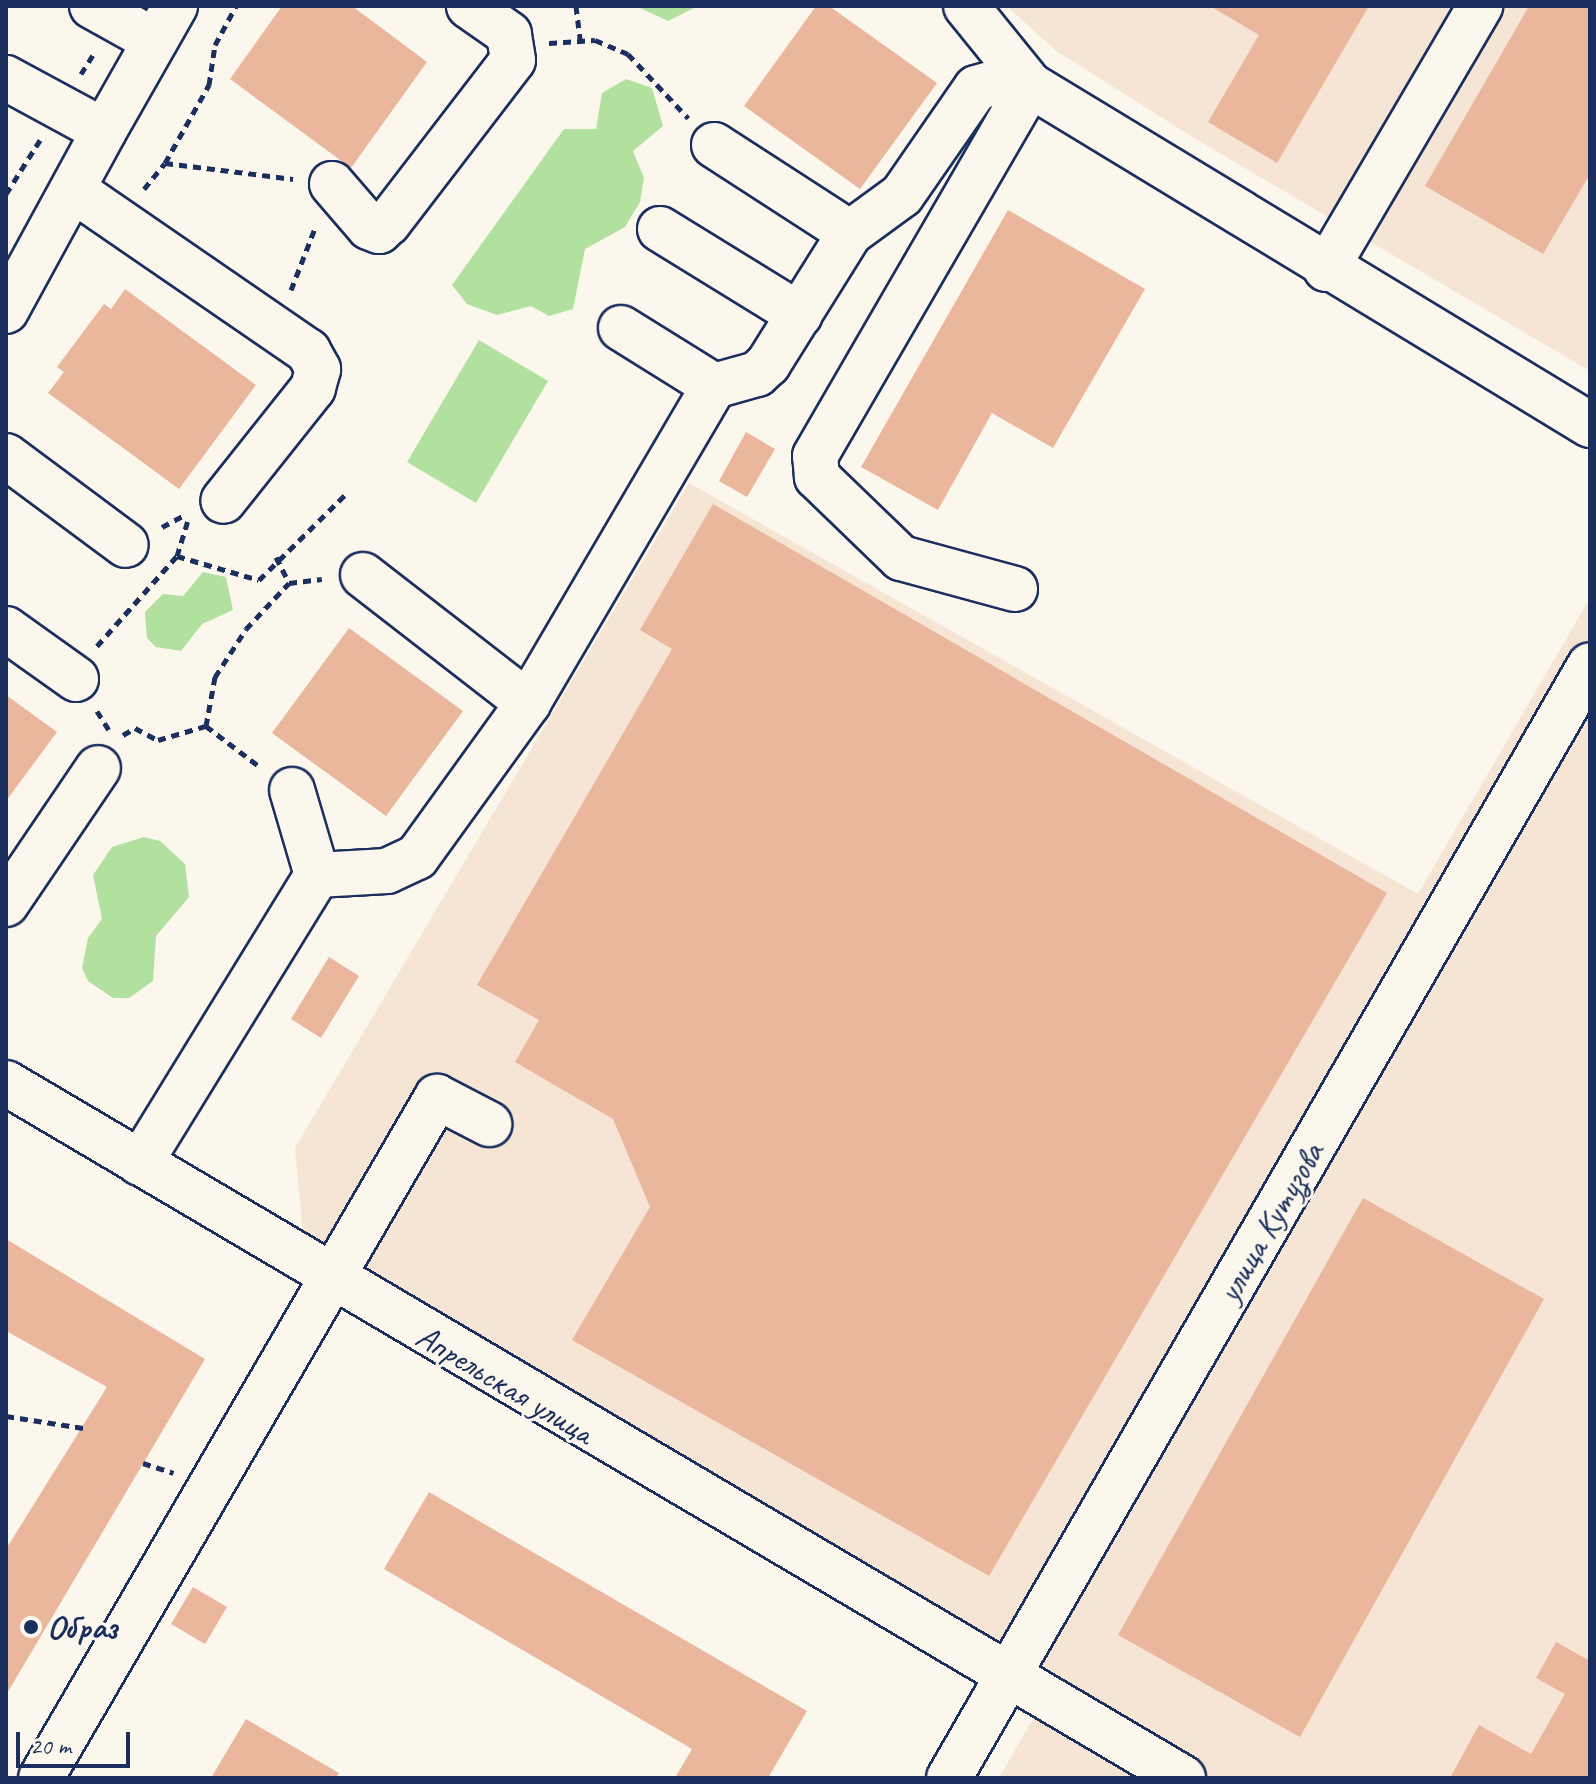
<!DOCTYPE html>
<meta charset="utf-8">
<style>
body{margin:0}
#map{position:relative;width:1596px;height:1784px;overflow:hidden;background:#fbf7ec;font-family:Caveat,sans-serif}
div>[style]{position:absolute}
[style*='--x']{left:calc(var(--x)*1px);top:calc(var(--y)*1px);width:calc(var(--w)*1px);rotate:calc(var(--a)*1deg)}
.built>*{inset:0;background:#f6e4d4}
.green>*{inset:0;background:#b2e09f}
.building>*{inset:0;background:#eab79c}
.path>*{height:5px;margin-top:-2.5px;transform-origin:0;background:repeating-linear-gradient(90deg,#1b2f5e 0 8px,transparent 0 14px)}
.roads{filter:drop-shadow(2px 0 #1b2f5e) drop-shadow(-2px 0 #1b2f5e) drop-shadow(0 2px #1b2f5e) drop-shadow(0 -2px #1b2f5e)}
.minor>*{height:44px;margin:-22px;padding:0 22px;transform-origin:22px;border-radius:22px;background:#fbf7ec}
.dots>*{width:22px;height:22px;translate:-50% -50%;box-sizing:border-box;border:4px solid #fbf7ec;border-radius:50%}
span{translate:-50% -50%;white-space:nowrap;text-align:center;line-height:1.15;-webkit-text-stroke:6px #fbf7ec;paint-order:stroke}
.street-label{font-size:34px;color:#1b2f5e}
.poi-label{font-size:34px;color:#1b2f5e;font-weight:700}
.left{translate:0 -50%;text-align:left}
.frame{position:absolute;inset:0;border:8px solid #1b2f5e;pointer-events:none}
.scale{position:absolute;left:16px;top:1732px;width:114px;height:36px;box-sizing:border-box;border:4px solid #1b2f5e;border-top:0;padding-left:10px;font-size:24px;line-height:28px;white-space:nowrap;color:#1b2f5e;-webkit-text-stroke:6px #fbf7ec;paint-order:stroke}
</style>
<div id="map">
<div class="built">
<i style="clip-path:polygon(1007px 6px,1590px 6px,1590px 371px,1194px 138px,1055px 50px)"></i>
<i style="clip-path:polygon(689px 483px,1418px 894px,1590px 598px,1590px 1778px,999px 1778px,1056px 1679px,303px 1233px,295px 1148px)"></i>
</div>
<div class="green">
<i style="clip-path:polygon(636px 6px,698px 6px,668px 21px)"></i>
<i style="clip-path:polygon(626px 79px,652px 88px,663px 126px,633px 151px,644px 178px,640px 202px,625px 227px,585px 249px,573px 309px,549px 316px,531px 306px,497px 315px,467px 304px,452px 285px,564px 129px,596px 129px,602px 93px)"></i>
<i style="clip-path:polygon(479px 340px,548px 381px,476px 503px,407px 462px)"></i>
<i style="clip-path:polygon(203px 572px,226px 577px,233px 610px,202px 624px,181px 651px,156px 647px,147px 638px,145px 612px,163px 594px,183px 596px)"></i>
<i style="clip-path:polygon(144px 837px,160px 841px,185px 864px,189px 897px,156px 936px,153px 981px,129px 998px,113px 998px,88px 981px,82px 968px,88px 938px,102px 919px,93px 875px,112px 847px)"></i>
</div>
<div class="building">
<i style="clip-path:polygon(282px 6px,352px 6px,427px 62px,351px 168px,230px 79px)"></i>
<i style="clip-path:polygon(816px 6px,829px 6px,937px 83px,860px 189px,744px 106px)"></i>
<i style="clip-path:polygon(1210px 6px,1369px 6px,1277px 163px,1208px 122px,1259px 35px)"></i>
<i style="clip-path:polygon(1529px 6px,1590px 6px,1590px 174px,1543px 254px,1425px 186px)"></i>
<i style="clip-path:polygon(1008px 210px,1145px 289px,1053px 448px,992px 413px,938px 510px,861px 467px)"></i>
<i style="clip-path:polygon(125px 289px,256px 385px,179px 489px,48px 393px,64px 372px,57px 367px,104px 304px,111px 309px)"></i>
<i style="clip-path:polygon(746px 432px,775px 449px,747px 497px,719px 481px)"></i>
<i style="clip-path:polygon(713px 504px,1387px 893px,989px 1576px,572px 1340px,650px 1207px,613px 1119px,515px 1062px,539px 1020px,477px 985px,672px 649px,640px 630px)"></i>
<i style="clip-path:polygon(349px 628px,463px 711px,386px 816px,272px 733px)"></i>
<i style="clip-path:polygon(6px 695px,57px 732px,6px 801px)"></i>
<i style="clip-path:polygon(329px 957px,359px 976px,321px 1038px,291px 1019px)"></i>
<i style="clip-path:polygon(1363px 1198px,1544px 1299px,1300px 1737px,1118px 1635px)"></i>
<i style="clip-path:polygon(6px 1239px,205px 1359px,6px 1695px,6px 1549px,107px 1387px,6px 1331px)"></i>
<i style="clip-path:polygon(429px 1492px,807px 1711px,768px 1778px,675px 1778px,692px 1749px,384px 1569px)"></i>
<i style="clip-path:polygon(193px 1587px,227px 1607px,205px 1644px,171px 1624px)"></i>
<i style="clip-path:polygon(1556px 1642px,1590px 1661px,1590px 1778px,1450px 1778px,1479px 1725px,1531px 1754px,1565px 1694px,1536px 1678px)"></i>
<i style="clip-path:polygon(246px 1719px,339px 1773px,336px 1778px,211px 1778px)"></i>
</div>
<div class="path">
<i style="--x:576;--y:6;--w:35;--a:83"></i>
<i style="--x:549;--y:43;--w:46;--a:-3.7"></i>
<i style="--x:595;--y:40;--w:36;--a:23"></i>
<i style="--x:628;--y:54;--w:88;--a:46.8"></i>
<i style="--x:81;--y:74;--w:26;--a:-58"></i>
<i style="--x:165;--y:163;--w:90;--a:-60.6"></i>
<i style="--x:209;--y:85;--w:40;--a:-81.5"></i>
<i style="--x:215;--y:45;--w:44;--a:-61.7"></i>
<i style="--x:144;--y:189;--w:33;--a:-51"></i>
<i style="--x:165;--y:163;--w:129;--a:7.1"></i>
<i style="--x:6;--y:194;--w:64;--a:-57.8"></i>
<i style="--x:291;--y:290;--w:66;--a:-68.8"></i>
<i style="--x:162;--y:527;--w:26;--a:-28"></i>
<i style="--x:177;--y:556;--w:85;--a:16.3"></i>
<i style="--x:259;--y:580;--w:125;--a:-44.7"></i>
<i style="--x:276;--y:557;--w:29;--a:63"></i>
<i style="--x:97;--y:646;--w:120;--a:-48.4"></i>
<i style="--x:177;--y:556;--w:38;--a:-73"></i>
<i style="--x:97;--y:711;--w:22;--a:58"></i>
<i style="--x:206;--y:726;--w:50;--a:-79.6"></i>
<i style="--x:215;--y:677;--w:57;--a:-57.1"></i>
<i style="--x:246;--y:629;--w:63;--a:-46.9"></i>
<i style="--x:289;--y:583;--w:33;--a:-7"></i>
<i style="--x:123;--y:735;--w:14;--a:-30"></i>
<i style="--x:135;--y:728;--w:26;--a:28"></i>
<i style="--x:158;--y:740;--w:50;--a:-16.3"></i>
<i style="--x:206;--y:726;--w:68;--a:37.2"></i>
<i style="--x:6;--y:1416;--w:78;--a:8.9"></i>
<i style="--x:143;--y:1463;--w:32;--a:18"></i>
</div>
<div class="roads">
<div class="minor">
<i style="--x:92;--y:6;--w:72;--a:29.1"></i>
<i style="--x:966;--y:6;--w:102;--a:51"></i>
<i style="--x:1030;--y:85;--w:655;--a:31.26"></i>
<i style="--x:6;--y:78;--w:111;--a:28.4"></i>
<i style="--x:104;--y:131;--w:205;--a:118.6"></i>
<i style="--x:104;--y:131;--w:144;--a:-60.4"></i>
<i style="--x:714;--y:145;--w:162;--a:32.9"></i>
<i style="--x:332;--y:184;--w:57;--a:49.3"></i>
<i style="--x:369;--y:227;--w:11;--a:22"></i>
<i style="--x:379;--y:231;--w:12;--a:-42"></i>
<i style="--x:388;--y:223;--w:205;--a:-52.5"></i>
<i style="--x:513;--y:60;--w:26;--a:-99"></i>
<i style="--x:509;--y:34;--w:49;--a:-145"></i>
<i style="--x:75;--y:191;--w:283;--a:34.5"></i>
<i style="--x:308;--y:351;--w:21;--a:61"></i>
<i style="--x:318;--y:369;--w:20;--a:105"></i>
<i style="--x:313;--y:388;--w:144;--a:128.5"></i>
<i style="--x:660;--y:229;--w:164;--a:31.6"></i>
<i style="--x:1326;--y:269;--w:305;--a:-59.6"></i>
<i style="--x:621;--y:328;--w:110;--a:31.9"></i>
<i style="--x:6;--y:456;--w:149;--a:36.6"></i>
<i style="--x:363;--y:575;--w:209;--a:37.8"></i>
<i style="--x:1015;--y:589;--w:118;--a:-164.8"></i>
<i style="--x:901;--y:558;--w:117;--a:-136"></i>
<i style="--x:817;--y:477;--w:21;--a:-95"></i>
<i style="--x:815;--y:456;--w:429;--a:-59.9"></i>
<i style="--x:6;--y:629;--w:86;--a:35.5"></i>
<i style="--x:292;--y:790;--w:89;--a:73.6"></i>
<i style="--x:6;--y:904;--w:164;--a:-55.9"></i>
<i style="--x:6;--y:1083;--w:1367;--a:30.56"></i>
<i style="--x:140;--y:1163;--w:338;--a:-58.4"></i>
<i style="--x:317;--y:875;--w:70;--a:-3.3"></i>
<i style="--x:387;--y:871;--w:33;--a:-25"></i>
<i style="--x:417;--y:857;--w:190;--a:-54.2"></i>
<i style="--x:528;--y:703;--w:368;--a:-59.6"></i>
<i style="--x:714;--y:386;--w:45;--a:-15.6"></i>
<i style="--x:757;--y:374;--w:15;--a:-42"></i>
<i style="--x:768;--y:364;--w:155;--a:-58"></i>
<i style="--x:850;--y:233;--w:64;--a:-36.2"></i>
<i style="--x:902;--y:195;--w:130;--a:-55.3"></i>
<i style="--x:976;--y:88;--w:45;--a:-15.6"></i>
<i style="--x:41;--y:1778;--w:788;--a:-59.82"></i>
<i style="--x:437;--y:1097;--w:59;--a:27.4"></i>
<i style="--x:949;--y:1778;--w:1284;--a:-60.06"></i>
</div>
</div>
<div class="dots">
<i style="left:31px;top:1627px;background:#1b2f5e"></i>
</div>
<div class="street-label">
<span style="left:1270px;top:1222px;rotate:-60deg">улица Кутузова</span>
<span style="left:505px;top:1384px;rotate:31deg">Апрельская улица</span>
</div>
<div class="poi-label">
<span class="left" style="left:47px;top:1627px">Образ</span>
</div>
<div class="frame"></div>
<div class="scale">20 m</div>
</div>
